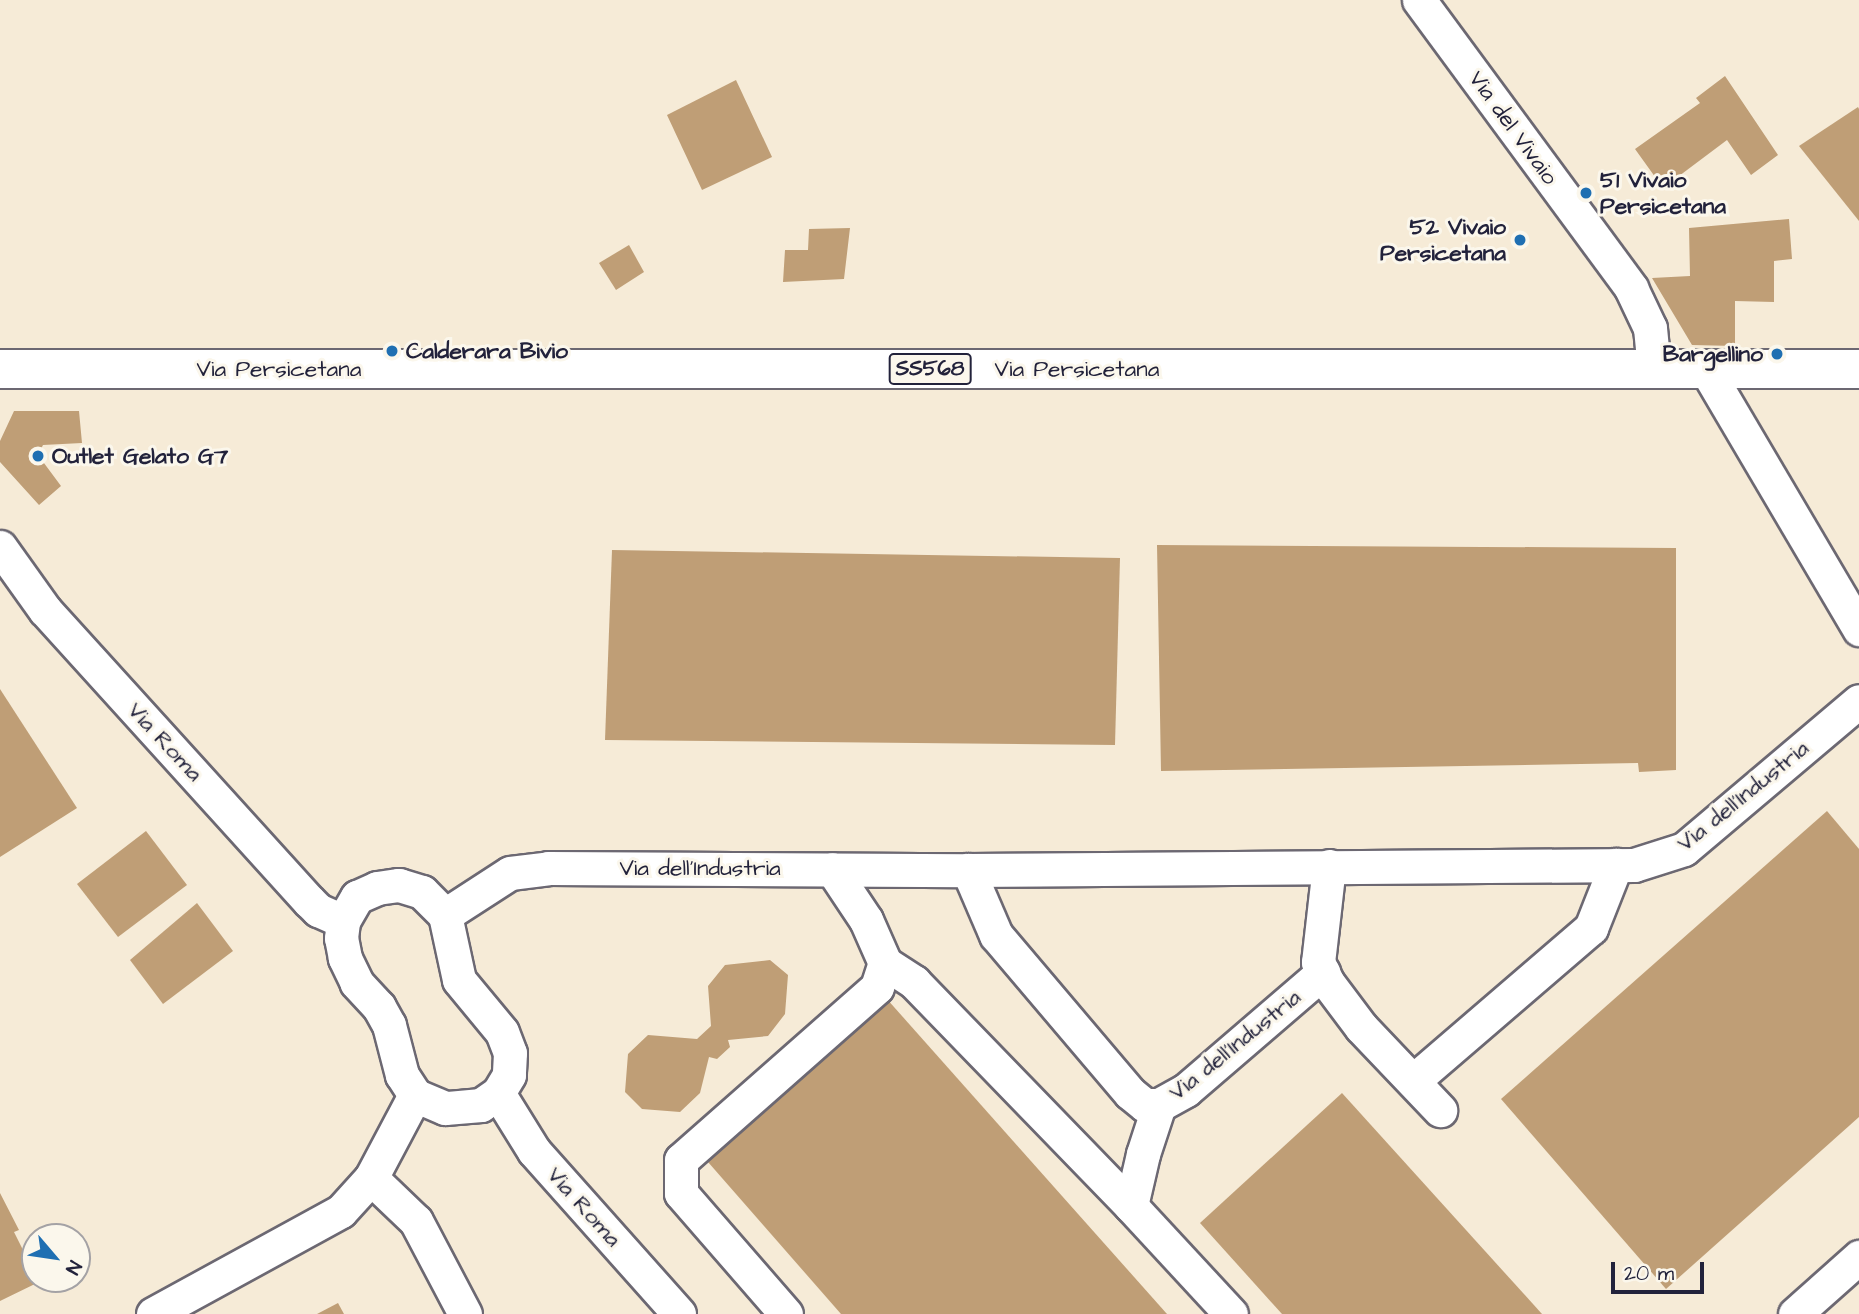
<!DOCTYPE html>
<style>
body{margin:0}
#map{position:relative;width:1859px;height:1314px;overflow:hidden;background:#f6ebd7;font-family:"Architects Daughter",sans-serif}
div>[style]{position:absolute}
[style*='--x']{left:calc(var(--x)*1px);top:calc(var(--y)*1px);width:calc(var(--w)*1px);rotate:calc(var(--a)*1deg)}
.building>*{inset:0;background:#bf9e76}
.roads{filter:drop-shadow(2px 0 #6c6872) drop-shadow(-2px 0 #6c6872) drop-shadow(0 2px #6c6872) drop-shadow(0 -2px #6c6872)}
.minor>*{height:33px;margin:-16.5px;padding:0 16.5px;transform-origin:16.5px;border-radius:16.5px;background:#fff}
.major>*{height:38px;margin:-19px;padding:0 19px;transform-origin:19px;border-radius:19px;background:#fff}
.dots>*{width:19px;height:19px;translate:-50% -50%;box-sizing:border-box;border:4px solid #fbf7ec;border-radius:50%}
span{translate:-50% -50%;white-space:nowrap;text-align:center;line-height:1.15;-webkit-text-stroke:6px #fbf7ec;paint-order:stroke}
.shield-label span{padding:2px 5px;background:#fbf7ec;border:2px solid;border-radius:5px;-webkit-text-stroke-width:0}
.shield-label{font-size:21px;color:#22223b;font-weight:700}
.street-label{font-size:23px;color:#22223b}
.poi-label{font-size:23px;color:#22223b;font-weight:700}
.left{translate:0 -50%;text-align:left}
.right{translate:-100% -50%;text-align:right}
.north{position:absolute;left:21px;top:1223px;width:70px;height:70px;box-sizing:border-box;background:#fbf7ec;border:2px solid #a4a2a5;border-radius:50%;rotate:119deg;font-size:19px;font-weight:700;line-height:28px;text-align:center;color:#22223b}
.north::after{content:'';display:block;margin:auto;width:24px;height:32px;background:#1f6fb2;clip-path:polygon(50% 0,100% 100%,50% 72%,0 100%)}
.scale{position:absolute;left:1611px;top:1262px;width:93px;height:32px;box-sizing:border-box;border:4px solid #22223b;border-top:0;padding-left:9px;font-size:21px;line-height:24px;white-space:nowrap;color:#22223b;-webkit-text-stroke:5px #fbf7ec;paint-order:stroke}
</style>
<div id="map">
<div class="building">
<i style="clip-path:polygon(1725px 76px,1778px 155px,1751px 175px,1727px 140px,1663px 188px,1635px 149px,1700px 103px,1696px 98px)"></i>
<i style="clip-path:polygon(736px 80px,772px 157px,702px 190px,667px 115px)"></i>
<i style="clip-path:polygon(1858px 107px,1859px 109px,1859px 221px,1799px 146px)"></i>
<i style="clip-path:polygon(1789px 219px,1792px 259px,1774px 261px,1774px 302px,1735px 301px,1735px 346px,1692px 345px,1652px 278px,1690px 276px,1689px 228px)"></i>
<i style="clip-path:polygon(850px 228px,844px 279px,783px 282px,785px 250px,808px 250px,809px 229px)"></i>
<i style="clip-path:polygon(629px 245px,644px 272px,616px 290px,599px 263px)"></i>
<i style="clip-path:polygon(14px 411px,79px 411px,82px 443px,43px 445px,38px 455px,61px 486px,39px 505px,0 462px,0 441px)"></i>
<i style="clip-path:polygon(1157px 545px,1676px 548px,1676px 770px,1639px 772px,1638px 763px,1161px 771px)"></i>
<i style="clip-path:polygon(612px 550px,1120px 558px,1115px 745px,605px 740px)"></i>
<i style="clip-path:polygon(0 689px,77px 808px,0 857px)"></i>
<i style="clip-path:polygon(1827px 811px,1859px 849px,1859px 1117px,1666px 1289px,1501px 1099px)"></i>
<i style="clip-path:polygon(146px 831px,187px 885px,118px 937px,77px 884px)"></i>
<i style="clip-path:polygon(197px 903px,233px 951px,163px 1004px,130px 960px)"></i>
<i style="clip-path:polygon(770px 960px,788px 975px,785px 1014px,768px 1036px,728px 1040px,730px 1047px,717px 1059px,709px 1057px,700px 1093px,680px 1112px,642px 1109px,625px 1092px,628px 1054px,648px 1035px,697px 1039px,711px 1026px,708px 986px,725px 965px)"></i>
<i style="clip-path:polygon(886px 998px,1167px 1314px,841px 1314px,701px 1154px)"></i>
<i style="clip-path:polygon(1342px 1093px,1542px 1314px,1282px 1314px,1200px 1223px)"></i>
<i style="clip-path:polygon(0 1193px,19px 1230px,14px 1232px,39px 1282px,0 1301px)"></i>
<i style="clip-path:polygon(338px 1303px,344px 1314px,317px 1314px)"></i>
</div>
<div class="roads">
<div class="minor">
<i style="--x:1419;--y:0;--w:358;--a:53.6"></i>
<i style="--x:1631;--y:288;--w:44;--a:64.6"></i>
<i style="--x:1650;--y:328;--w:41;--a:84.4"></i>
<i style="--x:1706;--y:369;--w:302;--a:59.5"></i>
<i style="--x:0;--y:547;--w:77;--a:54.5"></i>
<i style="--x:45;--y:610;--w:393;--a:47.8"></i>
<i style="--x:309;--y:901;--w:13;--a:45"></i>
<i style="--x:318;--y:910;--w:27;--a:24"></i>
<i style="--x:1329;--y:866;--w:97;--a:96.5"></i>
<i style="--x:1318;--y:962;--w:23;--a:65"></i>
<i style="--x:1328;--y:983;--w:55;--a:53.1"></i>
<i style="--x:1361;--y:1027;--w:115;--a:46.4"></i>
<i style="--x:968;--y:870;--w:71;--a:66.7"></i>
<i style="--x:996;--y:935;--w:207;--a:49.7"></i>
<i style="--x:1130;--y:1093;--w:19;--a:39"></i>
<i style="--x:1145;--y:1105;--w:14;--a:0"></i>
<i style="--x:1159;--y:1105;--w:31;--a:-29"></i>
<i style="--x:1186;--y:1090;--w:181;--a:-40.7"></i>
<i style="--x:399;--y:885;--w:24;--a:17"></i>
<i style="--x:422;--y:892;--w:33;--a:45"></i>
<i style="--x:445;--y:915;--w:66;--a:77.8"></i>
<i style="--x:459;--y:980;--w:67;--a:50.4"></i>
<i style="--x:502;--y:1032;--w:22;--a:69"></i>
<i style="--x:510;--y:1053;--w:22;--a:93"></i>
<i style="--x:509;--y:1075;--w:21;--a:121"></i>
<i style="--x:498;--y:1093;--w:21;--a:145"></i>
<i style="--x:481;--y:1105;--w:36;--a:175"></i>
<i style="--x:445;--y:1108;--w:33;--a:-157"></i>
<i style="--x:415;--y:1095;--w:24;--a:-123"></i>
<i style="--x:402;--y:1075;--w:52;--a:-104.6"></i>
<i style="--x:389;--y:1025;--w:21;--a:-119"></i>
<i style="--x:379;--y:1007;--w:33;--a:-133"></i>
<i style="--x:357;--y:983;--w:28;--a:-116"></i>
<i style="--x:345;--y:958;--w:20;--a:-101"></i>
<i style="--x:341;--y:938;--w:17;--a:-83"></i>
<i style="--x:343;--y:921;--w:28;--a:-60"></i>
<i style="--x:357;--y:897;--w:22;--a:-24"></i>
<i style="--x:377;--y:888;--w:22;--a:-8"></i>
<i style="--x:445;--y:915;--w:77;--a:-32.9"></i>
<i style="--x:510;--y:873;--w:38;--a:-7"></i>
<i style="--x:548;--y:868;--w:420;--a:0.3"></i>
<i style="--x:968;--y:870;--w:666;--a:-0.43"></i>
<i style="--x:1634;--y:865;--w:52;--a:-17.7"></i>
<i style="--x:1684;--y:849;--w:229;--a:-40.2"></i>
<i style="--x:885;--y:963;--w:35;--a:33"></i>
<i style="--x:914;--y:982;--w:312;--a:45.9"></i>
<i style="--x:1413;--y:1081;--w:235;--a:-40.7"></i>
<i style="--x:1591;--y:928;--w:68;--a:-68.4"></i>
<i style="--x:498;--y:1093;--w:68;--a:58.2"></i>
<i style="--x:534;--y:1151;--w:218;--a:48.3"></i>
<i style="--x:1159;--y:1105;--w:52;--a:108.1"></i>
<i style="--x:1143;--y:1154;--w:53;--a:103"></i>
<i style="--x:1131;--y:1206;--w:147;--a:47.2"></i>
<i style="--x:371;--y:1178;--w:94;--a:-62.1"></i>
<i style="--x:153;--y:1314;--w:214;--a:-28.7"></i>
<i style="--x:341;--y:1211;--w:45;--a:-47.7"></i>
<i style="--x:371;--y:1178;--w:62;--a:43.7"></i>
<i style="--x:416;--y:1221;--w:105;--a:62.2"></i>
<i style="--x:786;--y:1314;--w:160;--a:-131"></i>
<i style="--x:681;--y:1193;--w:33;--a:-90"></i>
<i style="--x:681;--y:1160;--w:261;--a:-41.4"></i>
<i style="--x:877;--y:987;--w:25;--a:-72"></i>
<i style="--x:885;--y:963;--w:47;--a:-113.8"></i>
<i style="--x:866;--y:920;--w:61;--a:-123.7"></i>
<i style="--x:1795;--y:1314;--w:86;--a:-41.7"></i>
</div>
<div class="major">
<i style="--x:0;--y:369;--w:1859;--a:0"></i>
</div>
</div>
<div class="dots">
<i style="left:1586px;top:193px;background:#1f6fb2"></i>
<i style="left:1520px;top:240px;background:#1f6fb2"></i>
<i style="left:392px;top:351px;background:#1f6fb2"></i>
<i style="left:1777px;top:354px;background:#1f6fb2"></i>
<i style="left:38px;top:456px;background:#1f6fb2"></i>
</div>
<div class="shield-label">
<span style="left:930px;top:369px">SS568</span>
</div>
<div class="street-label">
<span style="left:1513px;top:128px;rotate:54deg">Via del Vivaio</span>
<span style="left:279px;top:369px">Via Persicetana</span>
<span style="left:1077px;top:369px">Via Persicetana</span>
<span style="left:165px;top:742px;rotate:47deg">Via Roma</span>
<span style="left:1743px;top:796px;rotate:-39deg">Via dell'Industria</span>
<span style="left:700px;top:868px">Via dell'Industria</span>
<span style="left:1235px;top:1045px;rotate:-39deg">Via dell'Industria</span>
<span style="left:584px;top:1207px;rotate:48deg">Via Roma</span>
</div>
<div class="poi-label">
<span class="left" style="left:1600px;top:193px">51 Vivaio<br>Persicetana</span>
<span class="right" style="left:1506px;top:240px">52 Vivaio<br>Persicetana</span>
<span class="left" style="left:406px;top:351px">Calderara Bivio</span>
<span class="right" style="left:1763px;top:354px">Bargellino</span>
<span class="left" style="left:52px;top:456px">Outlet Gelato G7</span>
</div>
<div class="north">N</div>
<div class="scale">20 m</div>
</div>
